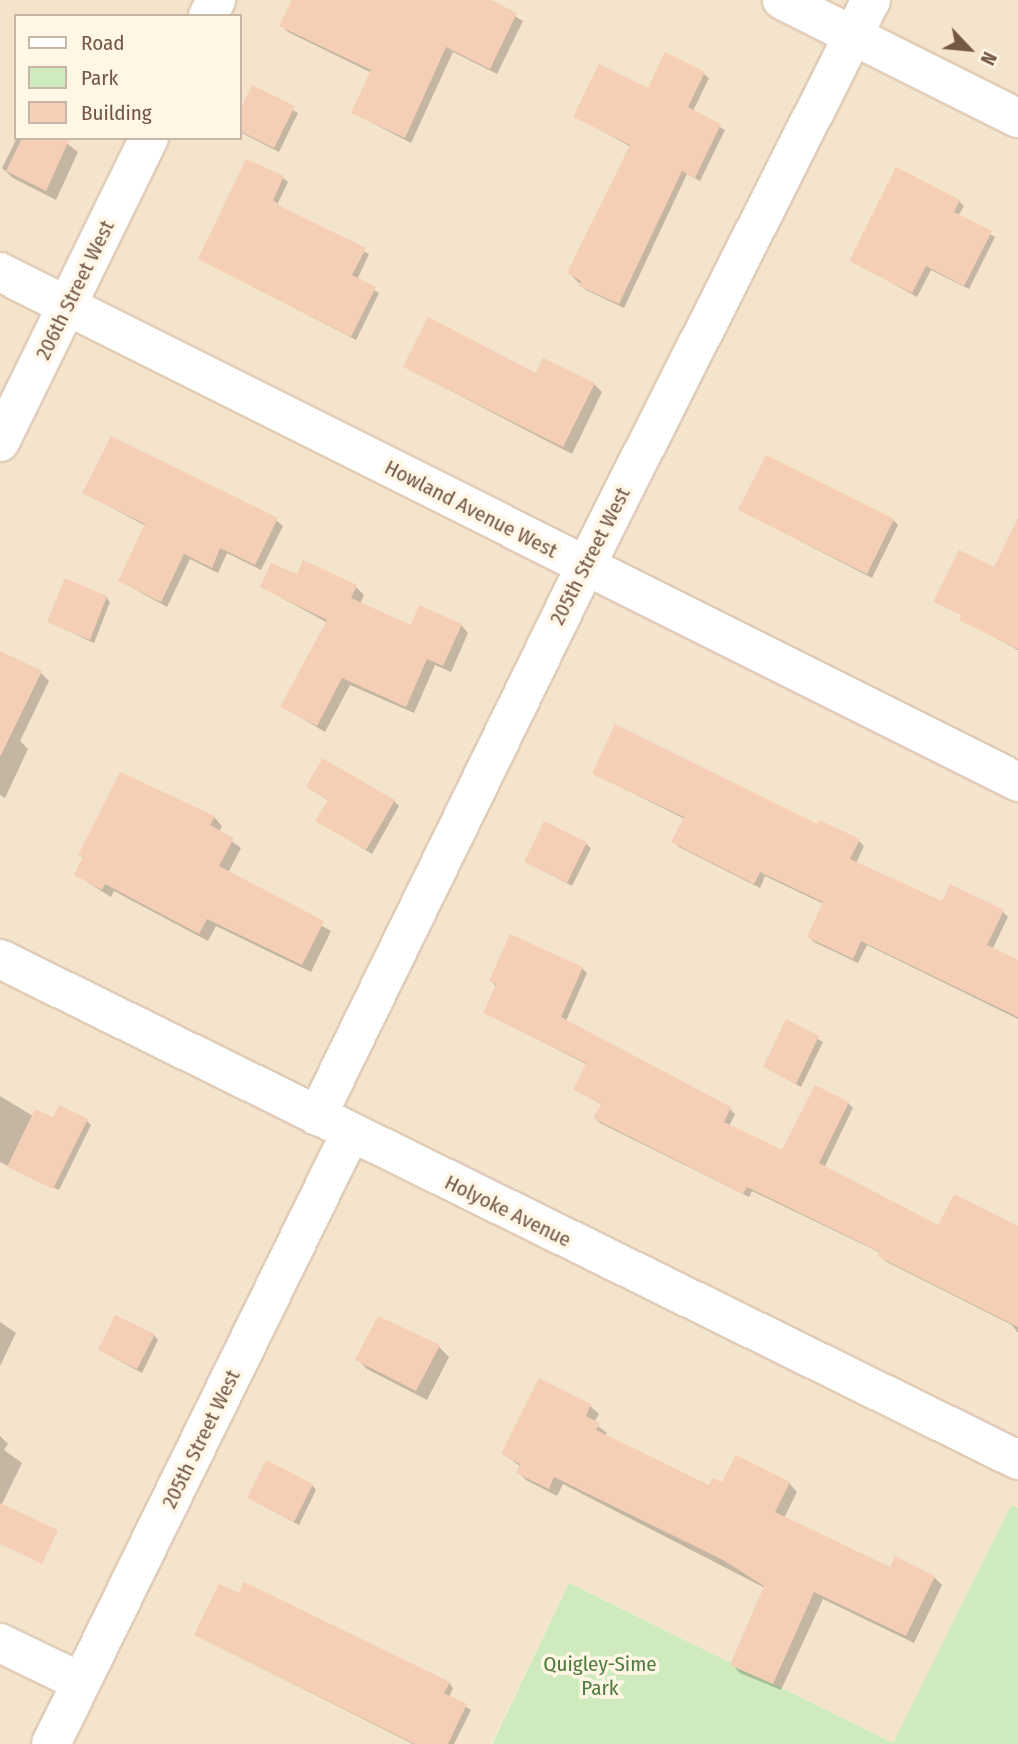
<!DOCTYPE html>
<style>
body{margin:0}
#map{position:relative;width:1018px;height:1744px;overflow:hidden;background:#fdf2de;font-family:"Fira Sans Condensed",sans-serif}
div>[style]{position:absolute}
[style*='--x']{left:calc(var(--x)*1px);top:calc(var(--y)*1px);width:calc(var(--w)*1px);rotate:calc(var(--a)*1deg)}
.residential>*{inset:0;background:#f5e4cc}
.green>*{inset:0;background:#cfebbd}
.shadow>*{inset:0;background:#0003}
.building>*{inset:0;background:#f4cfb5}
.roads{filter:drop-shadow(2px 0 #e1ceba) drop-shadow(-2px 0 #e1ceba) drop-shadow(0 2px #e1ceba) drop-shadow(0 -2px #e1ceba)}
.street>*{height:38px;margin:-19px;padding:0 19px;transform-origin:19px;border-radius:19px;background:#fff}
.secondary>*{height:38px;margin:-19px;padding:0 19px;transform-origin:19px;border-radius:19px;background:#fff}
span{translate:-50% -50%;white-space:nowrap;text-align:center;line-height:1.15;-webkit-text-stroke:7px #fff6e6;paint-order:stroke}
.street-label{font-size:21px;color:#745745}
.park-label{font-size:21px;color:#4e7b3d}
.legend{position:absolute;left:14px;top:14px;width:228px;height:126px;box-sizing:border-box;background:#fff6e6;border:2px solid #c7b6a6;margin:0;padding:9px 12px;list-style:none;font-size:21px;color:#745745}
.legend li{display:flex;align-items:center;gap:14px;height:35px}
.legend b{width:35px;border:2px solid #c7b6a6}
.north{position:absolute;left:934px;top:14px;width:70px;height:70px;-webkit-text-stroke:5px #fff6e6;paint-order:stroke;rotate:116deg;font-size:19px;font-weight:700;line-height:28px;text-align:center;color:#745745}
.north::after{content:'';display:block;margin:auto;width:24px;height:32px;background:#745745;clip-path:polygon(50% 0,100% 100%,50% 72%,0 100%)}
</style>
<div id="map">
<div class="residential">
<i style="clip-path:polygon(evenodd,0 0,1018px 0,1018px 1508px,1011px 1505px,893px 1743px,569px 1583px,491px 1744px,0 1744px,0 0,16px 16px,240px 16px,240px 138px,16px 138px,16px 16px)"></i>
</div>
<div class="green">
<i style="clip-path:polygon(1011px 1505px,1018px 1508px,1018px 1744px,492px 1744px,569px 1583px,893px 1743px)"></i>
</div>
<div class="shadow">
<i style="clip-path:polygon(294px 0,488px 0,523px 21px,497px 74px,453px 52px,411px 143px,353px 113px,372px 73px,288px 32px,281px 25px)"></i>
<i style="clip-path:polygon(704px 74px,709px 78px,693px 111px,725px 130px,700px 181px,687px 174px,624px 308px,586px 290px,569px 273px,631px 147px,575px 116px)"></i>
<i style="clip-path:polygon(252px 88px,298px 113px,279px 152px,240px 132px,240px 114px)"></i>
<i style="clip-path:polygon(17px 138px,60px 138px,78px 152px,56px 200px,13px 178px,2px 168px)"></i>
<i style="clip-path:polygon(283px 178px,288px 182px,277px 205px,369px 254px,357px 280px,379px 293px,356px 340px,200px 259px)"></i>
<i style="clip-path:polygon(959px 201px,964px 206px,958px 216px,995px 237px,969px 289px,931px 270px,917px 297px,851px 260px)"></i>
<i style="clip-path:polygon(405px 367px,536px 376px,594px 384px,602px 392px,572px 454px)"></i>
<i style="clip-path:polygon(84px 493px,276px 520px,283px 526px,261px 570px,227px 553px,218px 573px,190px 559px,167px 607px,120px 581px,146px 526px)"></i>
<i style="clip-path:polygon(740px 510px,893px 520px,898px 525px,872px 578px)"></i>
<i style="clip-path:polygon(1018px 553px,1018px 650px,961px 619px,995px 569px)"></i>
<i style="clip-path:polygon(304px 562px,356px 587px,364px 595px,360px 604px,412px 627px,461px 625px,468px 633px,451px 672px,435px 665px,414px 713px,350px 685px,325px 732px,283px 707px,328px 623px,262px 587px,297px 576px)"></i>
<i style="clip-path:polygon(106px 597px,110px 602px,94px 643px,49px 622px)"></i>
<i style="clip-path:polygon(0 663px,41px 673px,49px 681px,20px 741px,28px 749px,5px 798px,0 795px)"></i>
<i style="clip-path:polygon(594px 774px,818px 827px,859px 841px,864px 846px,856px 863px,942px 903px,1003px 912px,1008px 917px,992px 950px,1018px 962px,1018px 1019px,867px 945px,858px 963px,814px 942px,809px 937px,824px 904px,765px 876px,760px 888px,679px 847px,673px 842px,685px 819px)"></i>
<i style="clip-path:polygon(308px 787px,394px 801px,399px 806px,372px 854px,318px 821px,329px 801px)"></i>
<i style="clip-path:polygon(214px 817px,222px 826px,219px 832px,241px 848px,228px 873px,331px 931px,311px 972px,216px 926px,208px 941px,114px 891px,111px 897px,76px 875px,84px 859px,80px 855px)"></i>
<i style="clip-path:polygon(586px 844px,591px 848px,572px 886px,526px 862px)"></i>
<i style="clip-path:polygon(582px 968px,587px 973px,566px 1021px,730px 1109px,735px 1114px,729px 1126px,782px 1153px,848px 1103px,853px 1108px,824px 1168px,939px 1227px,1018px 1228px,1018px 1333px,1012px 1325px,885px 1261px,881px 1253px,752px 1191px,749px 1197px,600px 1123px,595px 1118px,602px 1105px,575px 1089px,588px 1065px,485px 1013px,497px 987px,491px 981px)"></i>
<i style="clip-path:polygon(787px 1022px,823px 1042px,801px 1087px,765px 1067px)"></i>
<i style="clip-path:polygon(0 1096px,33px 1116px,87px 1121px,91px 1125px,59px 1190px,0 1162px)"></i>
<i style="clip-path:polygon(379px 1318px,439px 1347px,449px 1357px,427px 1400px,367px 1369px,357px 1359px)"></i>
<i style="clip-path:polygon(0 1322px,16px 1333px,0 1366px)"></i>
<i style="clip-path:polygon(154px 1335px,158px 1340px,142px 1373px,100px 1350px)"></i>
<i style="clip-path:polygon(540px 1381px,590px 1406px,599px 1414px,594px 1423px,607px 1433px,605px 1437px,710px 1487px,789px 1483px,797px 1492px,784px 1518px,891px 1570px,934px 1577px,942px 1585px,914px 1643px,823px 1599px,781px 1690px,740px 1673px,732px 1664px,765px 1588px,563px 1484px,557px 1496px,526px 1480px,518px 1472px,521px 1467px,504px 1454px)"></i>
<i style="clip-path:polygon(0 1436px,8px 1444px,4px 1450px,22px 1463px,0 1508px)"></i>
<i style="clip-path:polygon(312px 1485px,316px 1490px,299px 1525px,249px 1498px)"></i>
<i style="clip-path:polygon(240px 1596px,449px 1683px,453px 1688px,449px 1697px,471px 1710px,454px 1744px,413px 1744px,196px 1635px)"></i>
</div>
<div class="building">
<i style="clip-path:polygon(292px 0,491px 0,517px 13px,490px 69px,446px 47px,405px 138px,351px 113px,371px 70px,279px 26px)"></i>
<i style="clip-path:polygon(665px 52px,705px 72px,688px 107px,721px 124px,695px 178px,682px 171px,619px 304px,579px 286px,581px 281px,567px 273px,630px 145px,573px 117px,599px 64px,648px 88px)"></i>
<i style="clip-path:polygon(252px 85px,295px 106px,274px 148px,240px 131px,240px 110px)"></i>
<i style="clip-path:polygon(22px 138px,70px 138px,46px 191px,6px 171px)"></i>
<i style="clip-path:polygon(246px 159px,284px 176px,273px 200px,282px 207px,366px 248px,352px 275px,376px 287px,351px 337px,198px 259px)"></i>
<i style="clip-path:polygon(896px 167px,960px 200px,954px 212px,992px 231px,964px 286px,926px 266px,912px 293px,849px 261px)"></i>
<i style="clip-path:polygon(428px 317px,536px 373px,543px 358px,595px 383px,563px 447px,403px 367px)"></i>
<i style="clip-path:polygon(111px 436px,278px 518px,255px 565px,220px 548px,212px 568px,184px 554px,161px 602px,118px 581px,145px 524px,82px 493px)"></i>
<i style="clip-path:polygon(766px 455px,894px 519px,867px 574px,738px 510px)"></i>
<i style="clip-path:polygon(1018px 518px,1018px 649px,959px 620px,961px 615px,933px 602px,959px 550px,994px 567px)"></i>
<i style="clip-path:polygon(303px 560px,357px 585px,351px 598px,411px 625px,419px 605px,462px 624px,443px 666px,427px 659px,406px 707px,342px 678px,317px 726px,280px 707px,327px 620px,260px 587px,271px 563px,297px 574px)"></i>
<i style="clip-path:polygon(65px 578px,107px 596px,90px 640px,47px 622px)"></i>
<i style="clip-path:polygon(0 651px,42px 671px,0 757px)"></i>
<i style="clip-path:polygon(615px 724px,817px 824px,819px 820px,860px 839px,850px 859px,942px 901px,950px 884px,1004px 910px,987px 945px,1018px 960px,1018px 1017px,861px 941px,853px 959px,807px 937px,823px 902px,760px 872px,754px 884px,671px 842px,684px 817px,592px 774px)"></i>
<i style="clip-path:polygon(322px 758px,395px 800px,366px 850px,315px 821px,328px 800px,306px 787px)"></i>
<i style="clip-path:polygon(120px 772px,215px 816px,210px 825px,234px 838px,219px 866px,324px 921px,302px 965px,207px 919px,199px 934px,105px 884px,102px 890px,74px 875px,83px 857px,78px 855px)"></i>
<i style="clip-path:polygon(544px 821px,587px 842px,567px 883px,524px 862px)"></i>
<i style="clip-path:polygon(510px 934px,583px 967px,561px 1017px,731px 1107px,724px 1122px,782px 1150px,815px 1085px,849px 1102px,819px 1163px,938px 1225px,954px 1194px,1018px 1226px,1018px 1327px,877px 1256px,880px 1252px,747px 1187px,743px 1194px,593px 1118px,601px 1104px,573px 1090px,586px 1063px,483px 1013px,496px 984px,489px 981px)"></i>
<i style="clip-path:polygon(786px 1019px,819px 1036px,796px 1084px,763px 1067px)"></i>
<i style="clip-path:polygon(59px 1105px,88px 1119px,53px 1189px,7px 1167px,35px 1109px,53px 1117px)"></i>
<i style="clip-path:polygon(115px 1315px,155px 1334px,137px 1369px,98px 1350px)"></i>
<i style="clip-path:polygon(378px 1316px,440px 1345px,416px 1391px,355px 1360px)"></i>
<i style="clip-path:polygon(539px 1378px,591px 1404px,586px 1416px,600px 1423px,596px 1430px,709px 1485px,712px 1478px,722px 1482px,736px 1455px,790px 1482px,775px 1512px,890px 1567px,895px 1556px,935px 1576px,906px 1636px,814px 1592px,773px 1684px,730px 1665px,764px 1586px,723px 1560px,554px 1477px,549px 1489px,516px 1473px,520px 1464px,501px 1454px)"></i>
<i style="clip-path:polygon(266px 1460px,313px 1484px,294px 1522px,247px 1498px)"></i>
<i style="clip-path:polygon(0 1503px,58px 1530px,42px 1564px,0 1544px)"></i>
<i style="clip-path:polygon(244px 1582px,450px 1682px,444px 1693px,467px 1704px,448px 1744px,415px 1744px,194px 1635px,219px 1584px,239px 1593px)"></i>
</div>
<div class="roads">
<div class="street">
<i style="--x:782;--y:0;--w:264;--a:26.6"></i>
<i style="--x:208;--y:16;--w:18;--a:-63"></i>
<i style="--x:0;--y:272;--w:1139;--a:26.61"></i>
<i style="--x:0;--y:442;--w:339;--a:-63.9"></i>
<i style="--x:317;--y:1116;--w:611;--a:-63.98"></i>
<i style="--x:585;--y:567;--w:635;--a:-63.23"></i>
<i style="--x:0;--y:1643;--w:90;--a:25.7"></i>
<i style="--x:51;--y:1744;--w:679;--a:-63.89"></i>
</div>
<div class="secondary">
<i style="--x:0;--y:959;--w:1135;--a:26.2"></i>
</div>
</div>
<div class="street-label">
<span style="left:75px;top:290px;rotate:-64deg">206th Street West</span>
<span style="left:471px;top:509px;rotate:27deg">Howland Avenue West</span>
<span style="left:590px;top:556px;rotate:-63deg">205th Street West</span>
<span style="left:508px;top:1211px;rotate:26deg">Holyoke Avenue</span>
<span style="left:201px;top:1439px;rotate:-64deg">205th Street West</span>
</div>
<div class="park-label">
<span style="left:600px;top:1676px">Quigley-Sime<br>Park</span>
</div>
<ul class="legend">
<li><b style="height:9px;background:#fff"></b>Road</li>
<li><b style="height:19px;background:#cfebbd"></b>Park</li>
<li><b style="height:19px;background:#f4cfb5"></b>Building</li>
</ul>
<div class="north">N</div>
</div>
